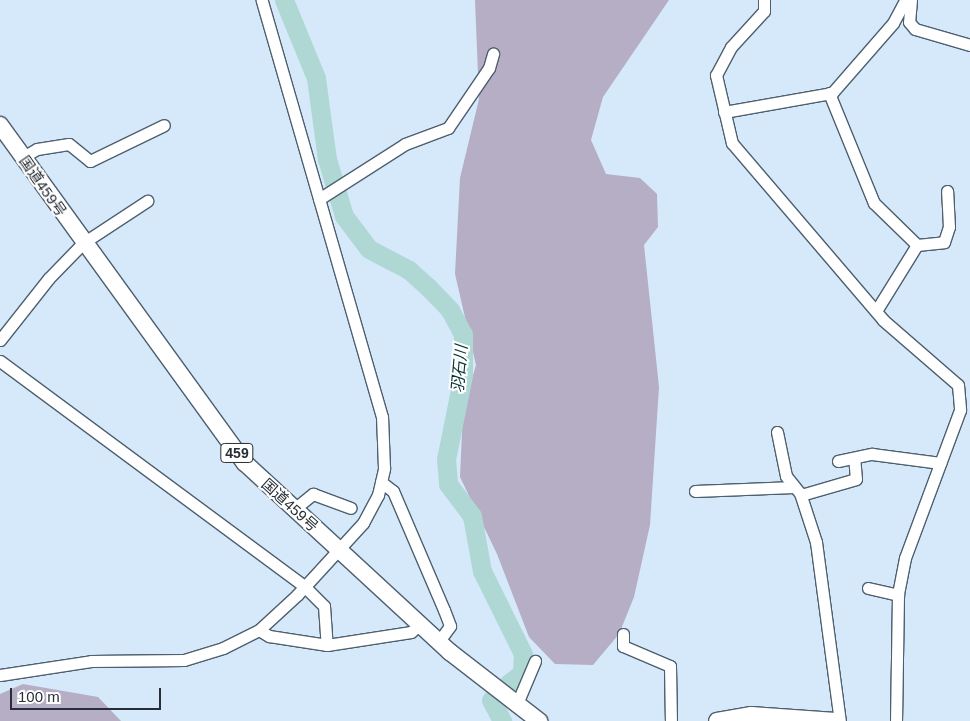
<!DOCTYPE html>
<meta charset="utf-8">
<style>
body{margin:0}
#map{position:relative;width:970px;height:721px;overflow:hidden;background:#d5e9fb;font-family:Helvetica,"Noto Sans JP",sans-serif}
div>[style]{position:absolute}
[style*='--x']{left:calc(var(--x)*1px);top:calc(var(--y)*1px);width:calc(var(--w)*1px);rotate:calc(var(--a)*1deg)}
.green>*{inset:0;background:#b5aec5}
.river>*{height:19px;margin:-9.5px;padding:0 9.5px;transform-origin:9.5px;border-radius:9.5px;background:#afd8d5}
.roads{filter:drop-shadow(1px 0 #4e5f6e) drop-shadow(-1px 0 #4e5f6e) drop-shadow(0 1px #4e5f6e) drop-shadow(0 -1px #4e5f6e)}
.minor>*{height:11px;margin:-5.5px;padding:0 5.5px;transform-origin:5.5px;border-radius:5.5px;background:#fff}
.highway>*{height:16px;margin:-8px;padding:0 8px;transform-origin:8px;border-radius:8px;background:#fff}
span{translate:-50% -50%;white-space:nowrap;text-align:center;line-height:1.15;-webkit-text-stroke:4px #fff;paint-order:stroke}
.shield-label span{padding:1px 4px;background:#fff;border:1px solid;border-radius:4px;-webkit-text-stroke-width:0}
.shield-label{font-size:14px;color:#272e35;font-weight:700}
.street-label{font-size:15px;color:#272e35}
.water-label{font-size:16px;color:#083130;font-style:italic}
.scale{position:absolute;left:10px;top:688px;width:151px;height:22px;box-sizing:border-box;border:2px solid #272e35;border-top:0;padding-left:6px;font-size:15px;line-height:18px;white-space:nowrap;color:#272e35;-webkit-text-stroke:4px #fff;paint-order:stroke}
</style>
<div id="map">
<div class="green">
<i style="clip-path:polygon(475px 0,669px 0,603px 97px,591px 140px,606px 174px,640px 178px,657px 194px,658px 227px,644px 245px,659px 387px,650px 525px,634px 597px,619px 634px,593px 665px,555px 664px,529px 637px,497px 554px,460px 477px,463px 410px,476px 365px,455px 274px,460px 178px,479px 99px)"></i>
<i style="clip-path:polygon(23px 684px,98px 697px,121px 721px,0 721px,0 694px)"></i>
</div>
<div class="river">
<i style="--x:284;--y:0;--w:84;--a:67.7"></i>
<i style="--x:316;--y:78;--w:82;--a:82.3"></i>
<i style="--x:327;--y:159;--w:59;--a:73.4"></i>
<i style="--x:344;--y:216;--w:41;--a:52.9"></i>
<i style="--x:369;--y:249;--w:45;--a:27.7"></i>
<i style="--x:409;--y:270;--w:25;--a:42"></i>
<i style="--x:428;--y:287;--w:32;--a:46"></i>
<i style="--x:450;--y:310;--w:27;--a:62"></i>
<i style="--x:463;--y:334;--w:41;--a:90"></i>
<i style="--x:463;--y:375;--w:86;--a:101.4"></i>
<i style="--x:446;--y:459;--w:25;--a:85"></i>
<i style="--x:448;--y:484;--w:40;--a:53"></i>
<i style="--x:472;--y:516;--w:56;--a:79.7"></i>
<i style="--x:482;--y:571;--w:93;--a:63.7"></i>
<i style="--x:523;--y:654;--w:19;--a:93"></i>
<i style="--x:522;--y:673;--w:18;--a:142"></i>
<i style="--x:491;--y:700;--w:24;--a:62"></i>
</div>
<div class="roads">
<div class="minor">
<i style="--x:764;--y:0;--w:11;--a:90"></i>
<i style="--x:764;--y:11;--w:49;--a:132.5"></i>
<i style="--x:731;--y:47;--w:32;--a:118"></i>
<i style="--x:716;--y:75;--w:70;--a:76.8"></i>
<i style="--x:732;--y:143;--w:233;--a:49.5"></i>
<i style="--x:883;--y:320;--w:99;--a:40.9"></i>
<i style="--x:958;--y:385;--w:25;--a:85"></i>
<i style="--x:960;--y:410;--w:158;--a:110.4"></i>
<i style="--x:905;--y:558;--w:38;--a:101"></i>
<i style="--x:898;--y:595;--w:126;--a:90.9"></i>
<i style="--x:911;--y:0;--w:22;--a:95"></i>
<i style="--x:909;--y:22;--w:9;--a:49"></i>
<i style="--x:915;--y:29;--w:57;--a:16.2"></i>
<i style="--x:829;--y:93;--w:119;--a:67.8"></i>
<i style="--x:874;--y:203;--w:60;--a:44.3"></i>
<i style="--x:724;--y:112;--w:110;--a:-10"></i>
<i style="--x:832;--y:93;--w:93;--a:-48.9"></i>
<i style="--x:893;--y:23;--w:26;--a:-62"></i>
<i style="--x:23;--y:157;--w:16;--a:-30"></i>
<i style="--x:37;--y:149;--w:32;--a:-9"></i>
<i style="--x:69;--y:144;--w:27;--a:39"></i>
<i style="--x:90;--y:161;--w:82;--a:-25.9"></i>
<i style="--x:319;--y:199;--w:102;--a:-32.6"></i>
<i style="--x:405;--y:144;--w:46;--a:-20.4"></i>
<i style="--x:448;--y:128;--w:73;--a:-55.7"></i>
<i style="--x:489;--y:68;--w:15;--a:-74"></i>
<i style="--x:876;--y:311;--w:78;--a:-58.2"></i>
<i style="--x:917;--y:245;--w:27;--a:-6"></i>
<i style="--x:944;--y:242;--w:16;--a:-72"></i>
<i style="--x:949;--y:227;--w:36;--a:-93"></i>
<i style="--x:0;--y:340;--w:79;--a:-51.7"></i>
<i style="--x:49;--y:278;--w:49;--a:-45.8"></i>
<i style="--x:83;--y:243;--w:77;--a:-33.3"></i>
<i style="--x:0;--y:361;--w:380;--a:36.5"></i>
<i style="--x:305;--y:587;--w:27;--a:45"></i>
<i style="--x:324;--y:606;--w:39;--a:86"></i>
<i style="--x:777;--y:432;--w:45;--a:78.4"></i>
<i style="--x:786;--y:476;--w:22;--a:51"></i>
<i style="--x:800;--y:493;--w:52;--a:71.9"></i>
<i style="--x:816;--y:542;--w:181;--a:82.4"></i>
<i style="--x:838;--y:461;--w:35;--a:-12"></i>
<i style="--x:872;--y:454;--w:69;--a:7.5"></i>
<i style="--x:381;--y:482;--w:15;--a:37"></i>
<i style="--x:393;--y:491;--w:129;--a:66.8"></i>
<i style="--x:444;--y:610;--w:17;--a:69"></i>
<i style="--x:450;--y:626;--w:19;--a:126"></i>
<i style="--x:695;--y:491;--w:99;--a:-2.3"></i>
<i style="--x:801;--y:495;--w:57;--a:-16.2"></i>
<i style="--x:856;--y:479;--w:21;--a:-95"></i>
<i style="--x:293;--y:510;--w:26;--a:-39"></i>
<i style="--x:313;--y:494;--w:40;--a:20.2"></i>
<i style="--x:868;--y:588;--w:31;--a:13"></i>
<i style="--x:259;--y:630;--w:12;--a:31"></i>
<i style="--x:269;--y:636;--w:59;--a:8.8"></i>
<i style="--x:327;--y:645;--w:85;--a:-8.8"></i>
<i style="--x:411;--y:632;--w:12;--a:-42"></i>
<i style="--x:623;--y:634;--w:12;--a:90"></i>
<i style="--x:623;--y:646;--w:51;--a:23.1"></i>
<i style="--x:670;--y:666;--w:55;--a:89"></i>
<i style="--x:0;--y:675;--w:92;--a:-8.7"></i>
<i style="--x:91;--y:661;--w:93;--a:-0.6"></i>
<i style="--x:184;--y:660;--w:41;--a:-17.1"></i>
<i style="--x:223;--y:648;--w:40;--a:-26.6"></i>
<i style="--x:259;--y:630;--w:52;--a:-42.6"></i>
<i style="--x:297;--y:595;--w:98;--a:-47.5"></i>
<i style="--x:363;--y:523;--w:32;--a:-62"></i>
<i style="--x:378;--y:495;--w:28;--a:-77"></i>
<i style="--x:384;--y:468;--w:51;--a:-92.2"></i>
<i style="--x:382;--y:417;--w:434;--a:-106.1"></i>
<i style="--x:516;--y:706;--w:49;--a:-67.1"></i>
</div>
<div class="highway">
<i style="--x:0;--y:125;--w:417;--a:54.1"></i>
<i style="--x:245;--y:463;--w:279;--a:42.7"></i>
<i style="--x:450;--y:652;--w:113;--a:37.8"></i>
<i style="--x:717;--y:721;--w:35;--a:-10"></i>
<i style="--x:751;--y:715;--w:85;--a:4"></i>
</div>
</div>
<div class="shield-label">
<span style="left:237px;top:453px">459</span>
</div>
<div class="street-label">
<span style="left:43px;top:186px;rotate:55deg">国道459号</span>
<span style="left:290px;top:505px;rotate:42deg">国道459号</span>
</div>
<div class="water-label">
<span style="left:460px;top:369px;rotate:-85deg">羽石川</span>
</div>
<div class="scale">100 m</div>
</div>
